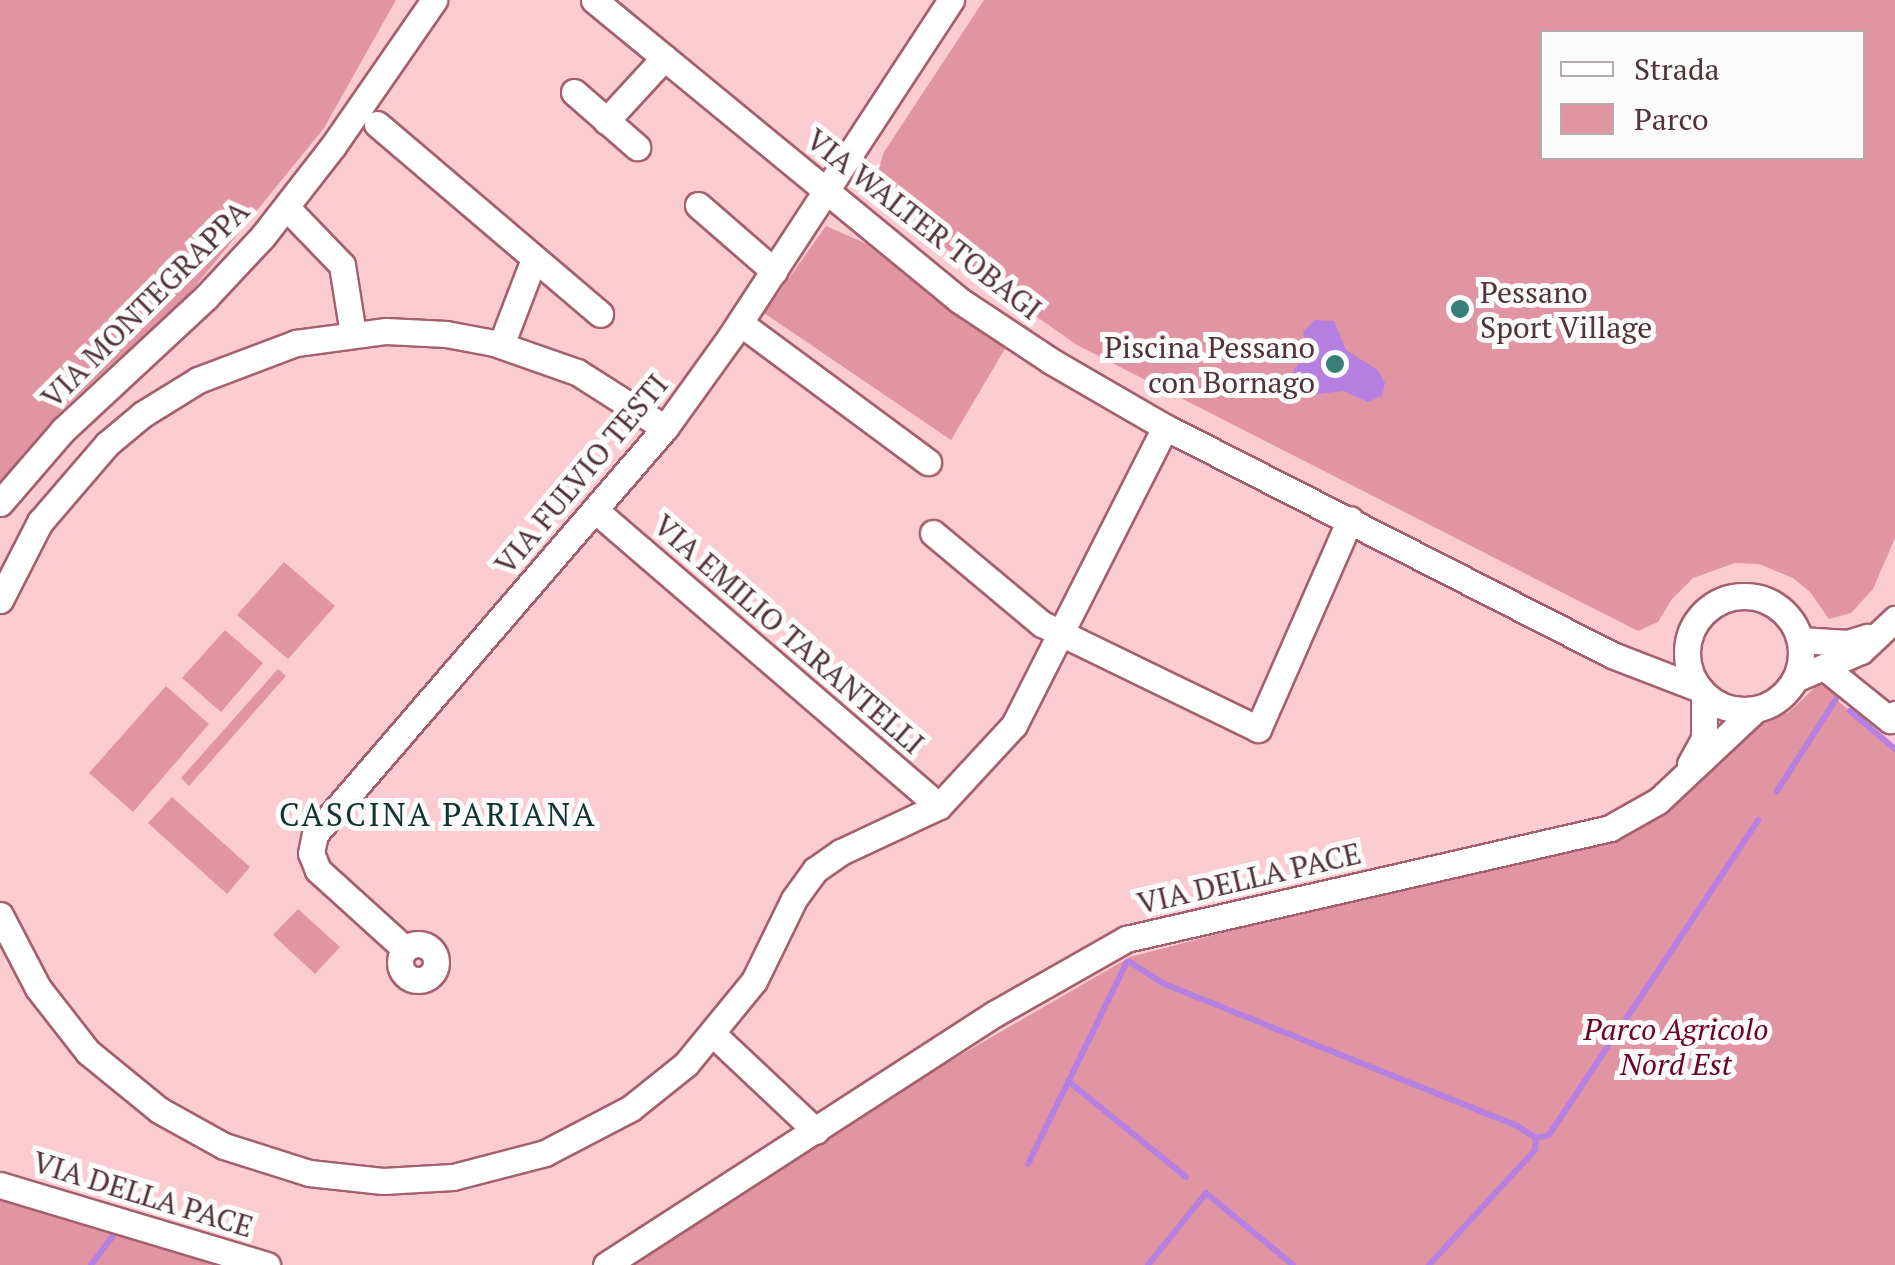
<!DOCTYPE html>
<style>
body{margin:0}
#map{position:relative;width:1895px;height:1265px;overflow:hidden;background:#faccd2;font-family:"PT Serif",serif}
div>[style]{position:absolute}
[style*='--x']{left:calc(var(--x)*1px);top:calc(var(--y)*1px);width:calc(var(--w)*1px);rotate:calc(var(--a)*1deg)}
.green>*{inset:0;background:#e194a1}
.water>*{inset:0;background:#b680e0}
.stream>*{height:6px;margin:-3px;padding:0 3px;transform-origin:3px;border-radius:3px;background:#b680e0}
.roads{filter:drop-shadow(2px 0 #a4616d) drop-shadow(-2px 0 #a4616d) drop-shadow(0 2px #a4616d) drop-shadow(0 -2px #a4616d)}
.minor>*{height:25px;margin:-12.5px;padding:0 12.5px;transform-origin:12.5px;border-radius:12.5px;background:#fff}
.minor>.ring{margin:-12.5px;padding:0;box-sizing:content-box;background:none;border:25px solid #fff;border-radius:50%}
.dots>*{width:28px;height:28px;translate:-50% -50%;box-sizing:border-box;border:5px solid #fbfbfb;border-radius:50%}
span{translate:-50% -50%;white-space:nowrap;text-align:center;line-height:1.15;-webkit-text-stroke:10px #fbfbfb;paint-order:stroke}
.street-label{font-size:30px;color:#513338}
.poi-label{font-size:30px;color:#513338}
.left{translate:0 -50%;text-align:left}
.right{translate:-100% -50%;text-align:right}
.park-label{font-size:30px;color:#6f002a;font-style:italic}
.neighbourhood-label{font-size:32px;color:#113331;letter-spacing:2.5px}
.legend{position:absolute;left:1540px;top:30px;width:325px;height:130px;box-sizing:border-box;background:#fbfbfb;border:2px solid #b7abad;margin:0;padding:12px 18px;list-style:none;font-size:30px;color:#513338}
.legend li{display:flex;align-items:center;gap:20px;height:50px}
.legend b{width:50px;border:2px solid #b7abad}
</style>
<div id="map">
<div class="green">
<i style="clip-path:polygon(0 0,396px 0,324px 128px,189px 294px,64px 408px,0 485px)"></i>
<i style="clip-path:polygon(evenodd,984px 0,1895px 0,1895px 538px,1873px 589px,1851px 613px,1829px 619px,1810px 592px,1793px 578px,1759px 564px,1735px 563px,1693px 578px,1672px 599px,1658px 622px,1638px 631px,1077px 345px,974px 273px,879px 190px,877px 173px,884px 152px,984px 0,1542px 32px,1862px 32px,1862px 158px,1542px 158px,1542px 32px)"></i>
<i style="clip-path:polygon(826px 226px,867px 244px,920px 287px,1006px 347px,951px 440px,764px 313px)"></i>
<i style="clip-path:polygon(284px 562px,335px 606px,288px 659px,237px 615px)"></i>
<i style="clip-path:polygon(225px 630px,263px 663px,221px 712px,182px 678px)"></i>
<i style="clip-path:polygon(278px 669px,286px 676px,189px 786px,181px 778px)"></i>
<i style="clip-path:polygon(1858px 669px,1837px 700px,1895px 749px,1895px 1265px,628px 1265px,845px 1122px,1130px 957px,1447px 874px,1564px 852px,1620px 835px,1662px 813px,1750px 723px,1788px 713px,1826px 677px)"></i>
<i style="clip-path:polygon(166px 686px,209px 724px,133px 812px,89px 773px)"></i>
<i style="clip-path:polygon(172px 797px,250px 867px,227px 894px,148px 823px)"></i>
<i style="clip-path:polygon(298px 909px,340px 947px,315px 974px,273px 935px)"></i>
<i style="clip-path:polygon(0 1193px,237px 1265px,0 1265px)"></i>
</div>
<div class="water">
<i style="clip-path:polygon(1315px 320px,1334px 321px,1346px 350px,1378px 370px,1385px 383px,1382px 396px,1368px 402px,1344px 391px,1302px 396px,1294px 385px,1293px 371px,1303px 359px,1321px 352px,1305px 341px,1303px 332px)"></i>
</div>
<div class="stream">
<i style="--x:1850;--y:711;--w:59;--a:40.2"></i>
<i style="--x:1777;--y:791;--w:109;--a:-57.3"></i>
<i style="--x:1130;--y:962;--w:38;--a:33"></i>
<i style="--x:1162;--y:983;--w:383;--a:21.9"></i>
<i style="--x:1517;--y:1126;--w:22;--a:32"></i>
<i style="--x:1536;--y:1138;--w:13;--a:-13"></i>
<i style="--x:1549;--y:1135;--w:378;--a:-56.4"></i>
<i style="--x:1068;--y:1081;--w:152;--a:39.1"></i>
<i style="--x:1028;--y:1164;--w:225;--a:-63.9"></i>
<i style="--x:91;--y:1265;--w:36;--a:-53"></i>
<i style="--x:1148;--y:1265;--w:92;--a:-51.1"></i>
<i style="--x:1206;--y:1193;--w:113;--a:39.6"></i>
<i style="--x:1429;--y:1265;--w:156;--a:-47.3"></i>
<i style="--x:1535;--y:1150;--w:12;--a:-85"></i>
</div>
<div class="roads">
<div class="minor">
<i style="--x:594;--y:0;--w:472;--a:39.4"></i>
<i style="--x:959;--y:300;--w:110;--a:33.5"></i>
<i style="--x:1051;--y:361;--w:132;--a:30.1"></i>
<i style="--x:1165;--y:427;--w:502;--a:27.02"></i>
<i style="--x:1612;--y:655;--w:94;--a:21.1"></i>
<i style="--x:574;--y:92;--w:84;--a:41.1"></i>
<i style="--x:606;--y:121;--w:86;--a:-47.4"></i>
<i style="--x:377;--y:124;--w:293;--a:40.4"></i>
<i style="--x:698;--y:205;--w:101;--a:41"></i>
<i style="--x:287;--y:208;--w:79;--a:46"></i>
<i style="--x:342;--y:265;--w:70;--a:80.9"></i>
<i style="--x:740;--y:323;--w:234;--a:36.5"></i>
<i style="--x:501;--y:345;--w:92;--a:-69"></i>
<i style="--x:0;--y:503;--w:96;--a:-49.2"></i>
<i style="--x:63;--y:430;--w:195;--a:-42.9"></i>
<i style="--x:206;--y:297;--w:83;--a:-46.9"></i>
<i style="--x:263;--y:236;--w:114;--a:-52.1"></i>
<i style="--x:333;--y:146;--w:178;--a:-55.3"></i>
<i style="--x:596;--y:511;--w:452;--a:40.7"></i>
<i style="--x:933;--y:533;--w:142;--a:39.9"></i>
<i style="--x:1042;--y:624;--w:240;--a:25.9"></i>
<i style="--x:1258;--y:729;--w:229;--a:-66.3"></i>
<i class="ring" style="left:1687px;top:596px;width:89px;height:89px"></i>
<i style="--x:0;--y:600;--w:88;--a:-62.9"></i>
<i style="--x:40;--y:522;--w:103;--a:-49.3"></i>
<i style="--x:107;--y:444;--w:47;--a:-39.8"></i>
<i style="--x:143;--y:414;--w:65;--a:-31.7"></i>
<i style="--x:198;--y:380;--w:105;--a:-20.7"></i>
<i style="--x:296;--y:343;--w:91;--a:-7.6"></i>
<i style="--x:386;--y:331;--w:60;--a:2.9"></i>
<i style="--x:446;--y:334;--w:49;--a:10.6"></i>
<i style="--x:494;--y:343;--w:88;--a:19.3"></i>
<i style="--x:577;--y:372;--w:104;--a:32.5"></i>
<i style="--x:1800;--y:640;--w:48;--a:3.6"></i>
<i style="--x:1848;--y:643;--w:20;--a:-18"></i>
<i style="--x:1824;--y:667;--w:85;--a:38.8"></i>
<i style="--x:1890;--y:720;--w:8;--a:-50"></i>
<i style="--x:1795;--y:679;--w:72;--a:-23"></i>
<i style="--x:1861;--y:651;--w:47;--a:-43.3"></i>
<i style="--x:1690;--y:764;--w:29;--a:-61"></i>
<i style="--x:1704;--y:739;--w:45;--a:-90"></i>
<i style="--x:0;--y:915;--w:82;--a:62.5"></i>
<i style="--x:38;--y:988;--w:81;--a:52"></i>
<i style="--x:88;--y:1052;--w:92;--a:39.2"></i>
<i style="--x:159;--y:1110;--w:74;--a:29"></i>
<i style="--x:224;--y:1146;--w:89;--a:17.6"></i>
<i style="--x:309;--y:1173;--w:74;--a:6.2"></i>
<i style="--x:383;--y:1181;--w:70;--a:-3.3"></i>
<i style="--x:453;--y:1177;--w:95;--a:-14.6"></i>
<i style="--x:545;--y:1153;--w:97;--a:-27.6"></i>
<i style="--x:631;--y:1108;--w:70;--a:-38.7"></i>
<i style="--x:686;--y:1064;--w:107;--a:-50.7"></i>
<i style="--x:754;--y:981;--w:91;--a:-64"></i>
<i style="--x:794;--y:899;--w:36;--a:-54"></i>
<i style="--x:815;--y:870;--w:32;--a:-35"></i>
<i style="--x:841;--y:852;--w:108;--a:-25.1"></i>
<i style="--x:939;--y:806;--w:110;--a:-47.2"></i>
<i style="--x:1014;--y:725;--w:334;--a:-63.1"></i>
<i class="ring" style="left:400px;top:944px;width:11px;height:11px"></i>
<i style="--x:405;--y:949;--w:118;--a:-137.8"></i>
<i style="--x:318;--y:870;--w:18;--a:-112"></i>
<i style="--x:311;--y:853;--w:19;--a:-78"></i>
<i style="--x:315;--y:834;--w:536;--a:-49.24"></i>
<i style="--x:665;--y:428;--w:113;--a:-54.3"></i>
<i style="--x:731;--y:336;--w:402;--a:-56.8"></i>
<i style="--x:714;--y:1035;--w:140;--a:43.3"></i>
<i style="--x:0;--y:1185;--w:279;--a:16.7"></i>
<i style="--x:606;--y:1265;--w:464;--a:-32.9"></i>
<i style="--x:996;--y:1013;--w:150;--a:-29.6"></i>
<i style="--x:1126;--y:939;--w:497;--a:-12.9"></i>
<i style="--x:1610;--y:828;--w:55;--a:-29.4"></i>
<i style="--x:1658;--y:801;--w:133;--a:-43.2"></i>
</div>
</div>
<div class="dots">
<i style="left:1460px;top:309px;background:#387f7a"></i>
<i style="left:1335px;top:364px;background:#387f7a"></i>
</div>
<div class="street-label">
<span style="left:924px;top:224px;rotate:38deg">VIA WALTER TOBAGI</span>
<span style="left:145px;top:304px;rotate:-45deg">VIA MONTEGRAPPA</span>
<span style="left:581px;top:474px;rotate:-50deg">VIA FULVIO TESTI</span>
<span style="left:789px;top:634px;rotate:41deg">VIA EMILIO TARANTELLI</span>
<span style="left:1249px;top:878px;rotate:-13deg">VIA DELLA PACE</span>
<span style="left:143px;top:1194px;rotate:17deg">VIA DELLA PACE</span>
</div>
<div class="poi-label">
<span class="left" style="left:1480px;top:309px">Pessano<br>Sport Village</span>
<span class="right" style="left:1315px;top:364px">Piscina Pessano<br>con Bornago</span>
</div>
<div class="park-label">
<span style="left:1676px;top:1046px">Parco Agricolo<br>Nord Est</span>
</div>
<div class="neighbourhood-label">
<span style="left:438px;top:814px">CASCINA PARIANA</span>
</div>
<ul class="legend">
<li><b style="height:12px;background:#fff"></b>Strada</li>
<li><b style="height:28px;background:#e194a1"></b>Parco</li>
</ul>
</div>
